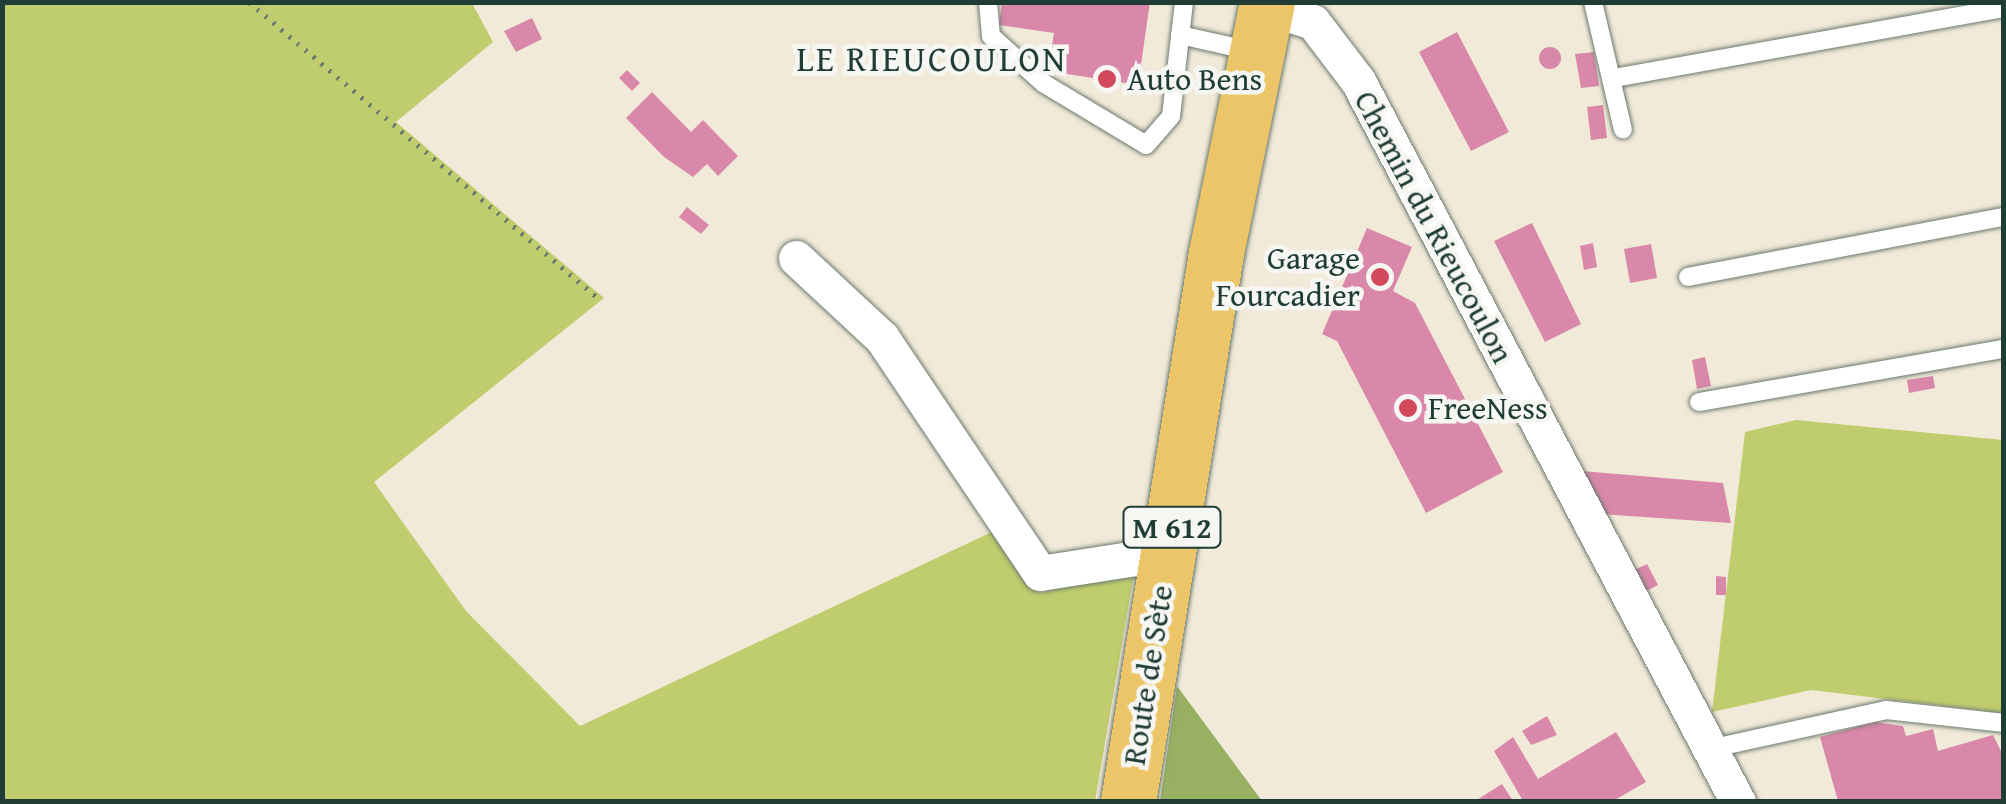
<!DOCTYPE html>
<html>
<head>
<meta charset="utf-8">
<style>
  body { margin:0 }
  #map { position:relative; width:2006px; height:804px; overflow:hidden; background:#f2ead9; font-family:"Gentium Book Plus",serif }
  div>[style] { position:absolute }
  .green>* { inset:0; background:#c0cd6e }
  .forest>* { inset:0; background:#98b061 }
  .building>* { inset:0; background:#d988a9 }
  .round { border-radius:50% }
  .path>* { height:5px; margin-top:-2.5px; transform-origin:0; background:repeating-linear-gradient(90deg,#697a6e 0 2.5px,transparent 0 10.5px) }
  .roads { filter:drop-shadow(0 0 2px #697a6e) drop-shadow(0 0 2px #697a6e) }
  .service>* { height:18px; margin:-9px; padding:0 9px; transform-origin:9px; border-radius:9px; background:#fff }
  .minor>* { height:35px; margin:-17.5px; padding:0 17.5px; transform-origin:17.5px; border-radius:17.5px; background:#fff }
  .primary>* { height:55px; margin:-27.5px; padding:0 27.5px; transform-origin:27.5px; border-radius:27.5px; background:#edc569 }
  .dots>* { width:28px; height:28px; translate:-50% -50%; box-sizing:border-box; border:5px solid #f6f6f2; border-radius:50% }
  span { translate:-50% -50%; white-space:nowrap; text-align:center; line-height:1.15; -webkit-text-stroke:9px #f6f6f2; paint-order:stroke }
  .shield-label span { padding:2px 8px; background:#f6f6f2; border:2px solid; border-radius:8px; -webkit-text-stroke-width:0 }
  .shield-label { font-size:30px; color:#1f3d34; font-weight:700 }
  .poi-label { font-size:32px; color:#1f3d34 }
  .left { translate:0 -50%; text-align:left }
  .right { translate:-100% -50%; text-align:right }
  .street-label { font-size:32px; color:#1f3d34 }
  .neighbourhood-label { font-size:35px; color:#1f3d34; letter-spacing:2.5px }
  .frame { position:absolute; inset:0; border:5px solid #1f3d34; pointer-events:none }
</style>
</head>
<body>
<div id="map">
  <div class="green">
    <div style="clip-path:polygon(2px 3px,472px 3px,493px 42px,396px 122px,604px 298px,374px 482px,466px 611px,580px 726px,996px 530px,1040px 593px,1135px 568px,1095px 801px,3px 801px)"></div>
    <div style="clip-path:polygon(1796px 420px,2003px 440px,2003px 713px,1811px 690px,1712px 712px,1745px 432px)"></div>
  </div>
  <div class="forest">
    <div style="clip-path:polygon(1177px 686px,1262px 801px,1160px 801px)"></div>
  </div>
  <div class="building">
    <div style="clip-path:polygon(1002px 2px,1150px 2px,1138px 85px,1048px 71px,1054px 33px,999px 25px)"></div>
    <div style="clip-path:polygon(532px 18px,542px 39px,516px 52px,504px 31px)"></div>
    <div style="clip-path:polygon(1457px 32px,1509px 132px,1471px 151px,1419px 52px)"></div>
    <div class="round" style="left:1539px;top:47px;width:22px;height:22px"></div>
    <div style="clip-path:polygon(1594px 52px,1599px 86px,1581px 88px,1575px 54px)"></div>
    <div style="clip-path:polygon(627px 70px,640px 83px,632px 91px,619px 78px)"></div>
    <div style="clip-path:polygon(652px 92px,691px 132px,703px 120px,738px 156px,718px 176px,707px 164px,693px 177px,664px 157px,626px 118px)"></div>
    <div style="clip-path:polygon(1603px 105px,1607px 138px,1591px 140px,1587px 107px)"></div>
    <div style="clip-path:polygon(687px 207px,709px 225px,701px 234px,679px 217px)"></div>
    <div style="clip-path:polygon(1532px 223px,1581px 324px,1545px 342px,1494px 241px)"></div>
    <div style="clip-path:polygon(1367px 228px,1412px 247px,1393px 291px,1415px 303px,1503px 472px,1426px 513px,1337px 341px,1322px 334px)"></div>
    <div style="clip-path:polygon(1593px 243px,1597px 267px,1584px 270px,1580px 246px)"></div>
    <div style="clip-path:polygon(1651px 244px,1657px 278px,1630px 283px,1624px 249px)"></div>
    <div style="clip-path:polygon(1705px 357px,1711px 386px,1697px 389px,1692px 360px)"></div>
    <div style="clip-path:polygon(1933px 376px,1935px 388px,1909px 393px,1907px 380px)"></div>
    <div style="clip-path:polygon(1582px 471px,1723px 483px,1731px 523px,1600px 514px)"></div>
    <div style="clip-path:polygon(1647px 564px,1658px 585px,1643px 593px,1632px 571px)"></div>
    <div style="clip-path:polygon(1716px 576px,1726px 577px,1726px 595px,1716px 595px)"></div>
    <div style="clip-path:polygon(1547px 716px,1557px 735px,1531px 745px,1522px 731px)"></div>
    <div style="clip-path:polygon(1875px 722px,1903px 726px,1906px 736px,1933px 729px,1938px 751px,1993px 735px,2004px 757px,2004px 801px,1838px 801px,1820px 737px)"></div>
    <div style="clip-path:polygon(1616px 732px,1646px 782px,1613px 801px,1523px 801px,1494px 751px,1513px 737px,1538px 779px)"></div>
    <div style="clip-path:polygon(1502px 784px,1513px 801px,1475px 801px)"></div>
  </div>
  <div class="path">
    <div style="left:249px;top:2px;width:459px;rotate:40.3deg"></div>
  </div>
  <div class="roads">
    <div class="service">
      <div style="left:988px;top:2px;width:34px;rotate:85deg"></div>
      <div style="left:991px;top:36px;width:70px;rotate:42.1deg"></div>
      <div style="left:1043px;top:83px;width:120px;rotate:31deg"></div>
      <div style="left:1146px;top:145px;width:38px;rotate:-49deg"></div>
      <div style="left:1171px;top:116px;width:115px;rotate:-83.5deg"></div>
      <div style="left:1593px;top:2px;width:131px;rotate:76.8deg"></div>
      <div style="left:1180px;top:35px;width:59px;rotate:12.6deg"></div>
      <div style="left:1614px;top:78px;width:396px;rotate:-10.2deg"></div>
      <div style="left:1688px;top:277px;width:322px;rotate:-10.8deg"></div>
      <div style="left:1699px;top:402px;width:310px;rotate:-9.9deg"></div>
      <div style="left:1709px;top:749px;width:181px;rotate:-12.4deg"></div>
      <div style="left:1886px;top:710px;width:119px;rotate:6.3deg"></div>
    </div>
    <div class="minor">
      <div style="left:1266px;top:7px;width:49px;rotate:17.7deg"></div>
      <div style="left:1313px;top:22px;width:74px;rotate:52.7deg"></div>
      <div style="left:1358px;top:81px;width:815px;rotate:62.21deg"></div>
      <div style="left:796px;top:258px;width:117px;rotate:42.9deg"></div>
      <div style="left:882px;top:338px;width:283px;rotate:56.1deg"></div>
      <div style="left:1040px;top:573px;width:97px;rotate:-8.9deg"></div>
      <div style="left:1136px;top:558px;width:31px;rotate:11deg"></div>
    </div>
    <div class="primary">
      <div style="left:1128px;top:802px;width:556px;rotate:-80.89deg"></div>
      <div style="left:1216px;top:253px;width:256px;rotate:-78.5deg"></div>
    </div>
  </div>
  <div class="dots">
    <div style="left:1107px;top:79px;background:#d1495b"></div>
    <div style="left:1380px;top:277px;background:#d1495b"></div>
    <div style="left:1408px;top:408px;background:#d1495b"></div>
  </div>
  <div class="shield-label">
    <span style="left:1172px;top:527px">M 612</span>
  </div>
  <div class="poi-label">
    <span class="left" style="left:1127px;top:79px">Auto Bens</span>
    <span class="right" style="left:1360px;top:277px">Garage<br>Fourcadier</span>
    <span class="left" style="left:1428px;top:408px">FreeNess</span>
  </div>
  <div class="street-label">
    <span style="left:1434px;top:227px;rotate:62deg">Chemin du Rieucoulon</span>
    <span style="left:1148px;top:675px;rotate:-81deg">Route de Sète</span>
  </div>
  <div class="neighbourhood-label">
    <span style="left:932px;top:59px">LE RIEUCOULON</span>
  </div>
  <div class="frame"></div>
</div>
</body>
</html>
